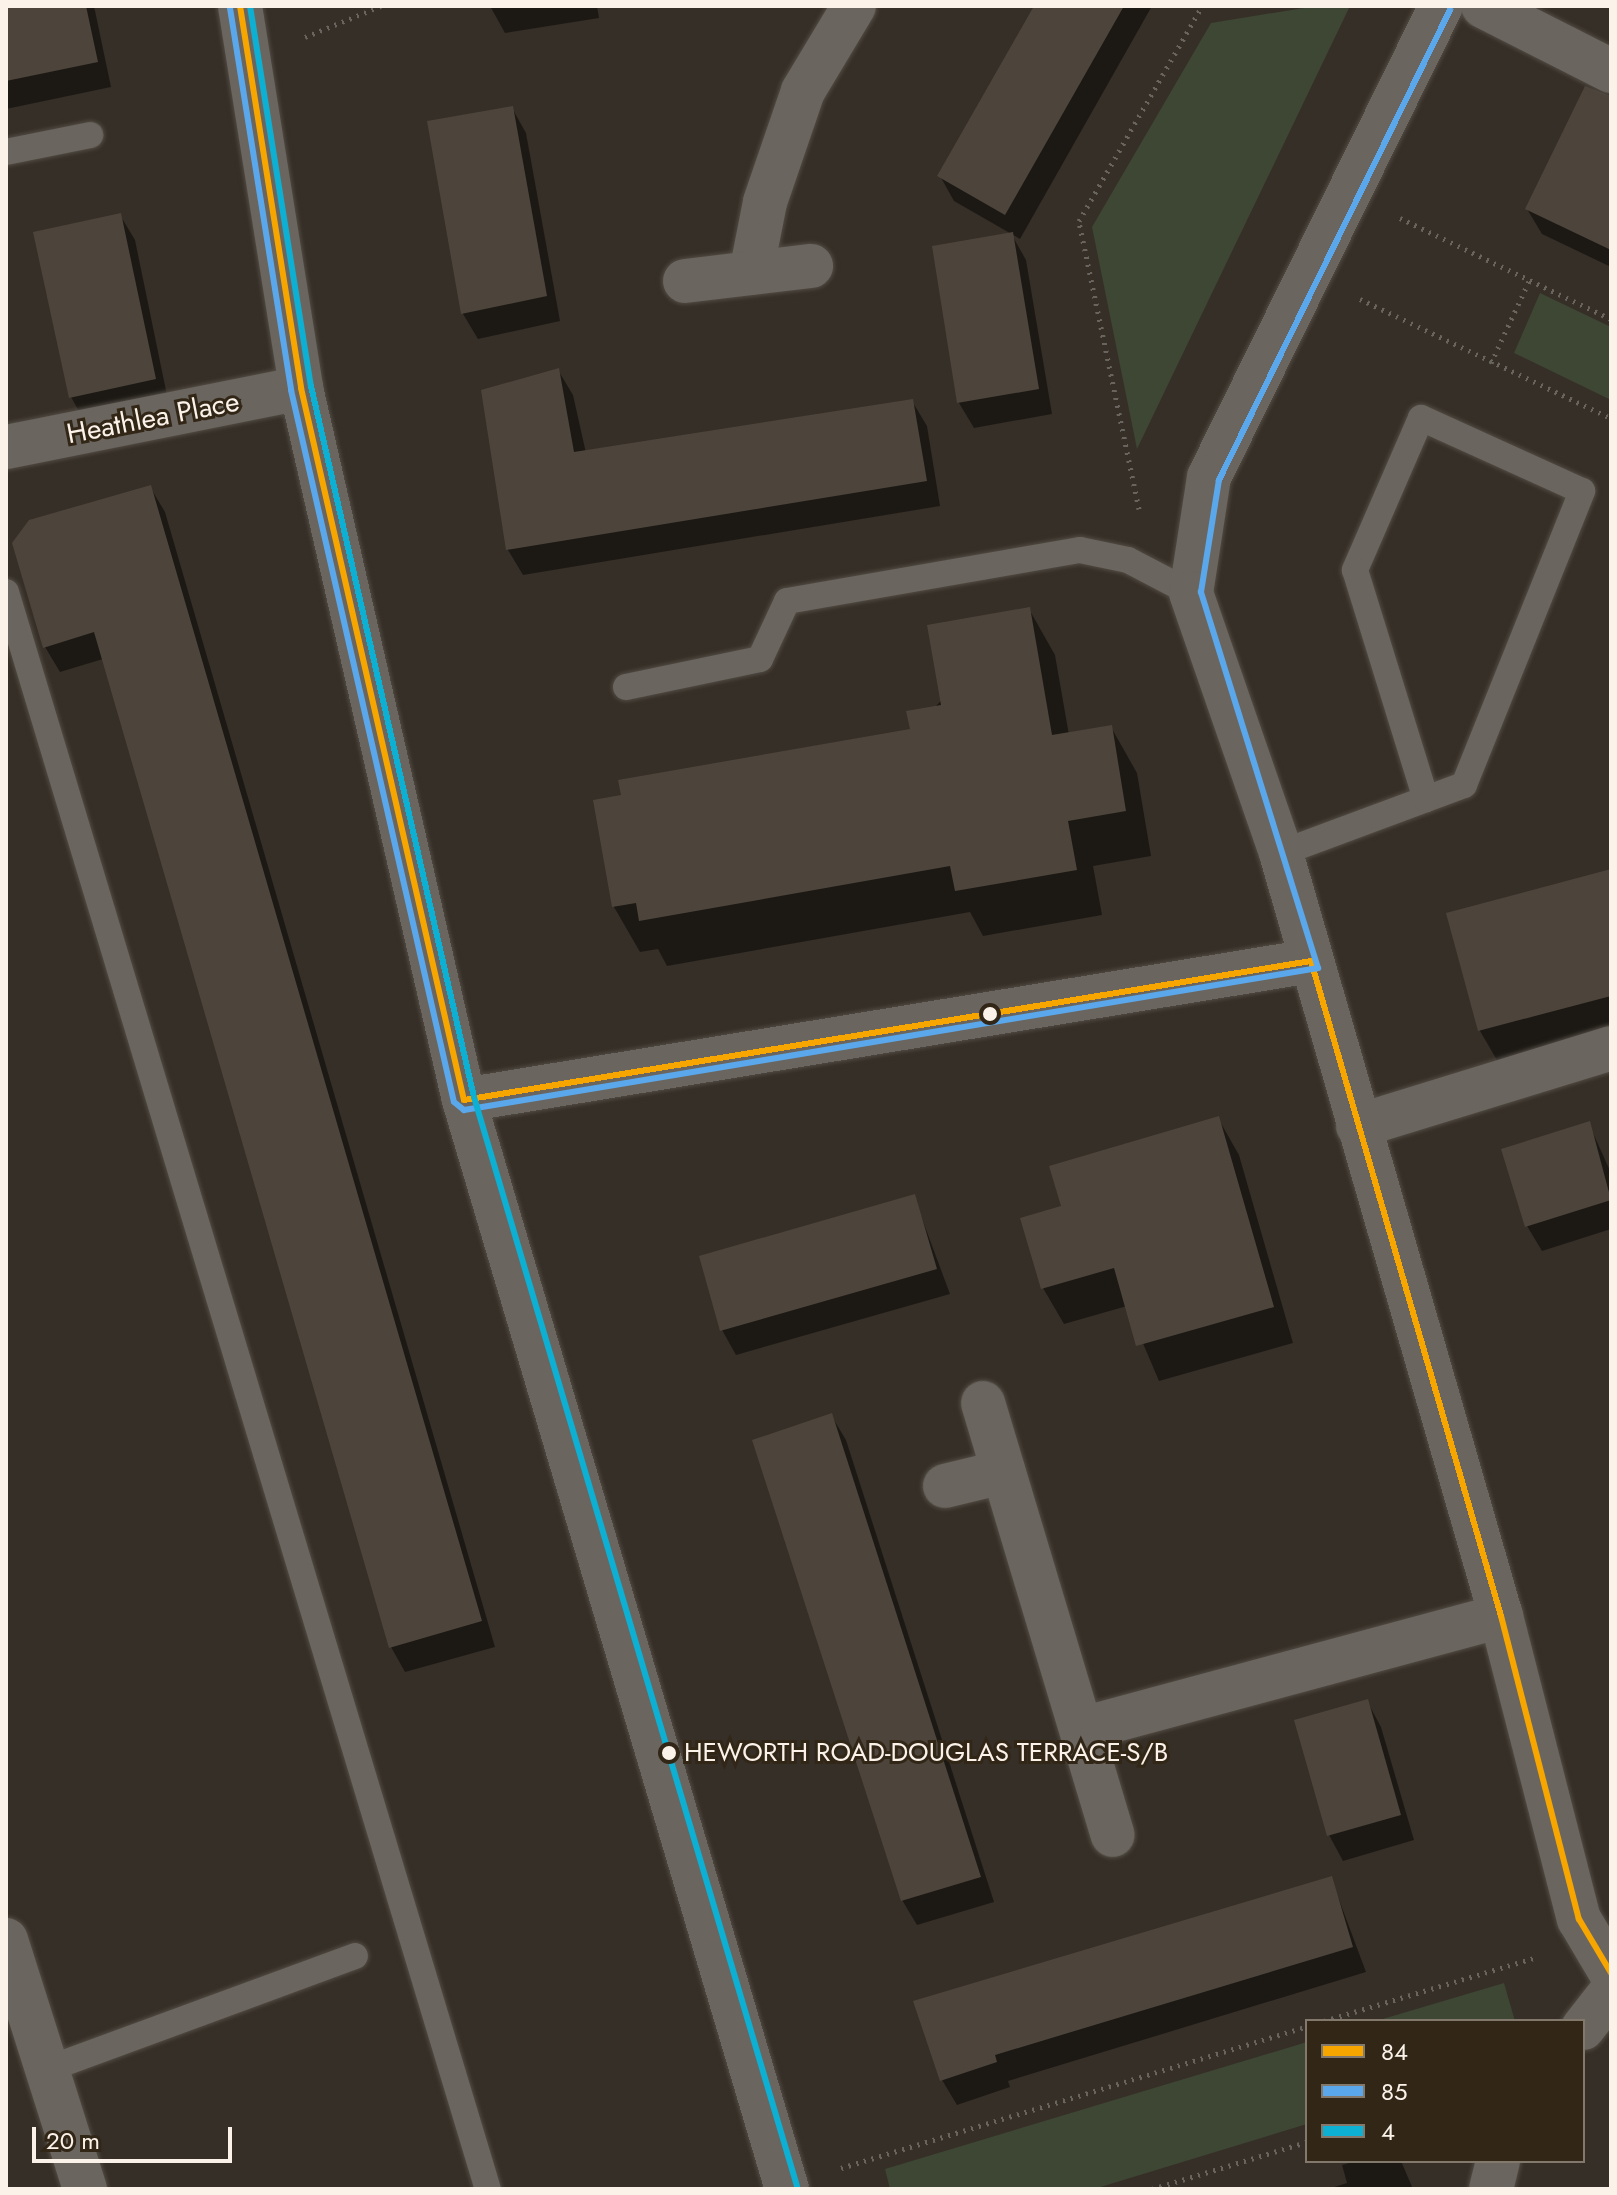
<!DOCTYPE html>
<html>
<head>
<meta charset="utf-8">
<style>
  body { margin:0 }
  #map { position:relative; width:1617px; height:2195px; overflow:hidden; background:#362f27; font-family:Jost,sans-serif }
  div>[style] { position:absolute }
  .green>* { inset:0; background:#3e4634 }
  .shadow>* { inset:0; background:#0007 }
  .building>* { inset:0; background:#4d453c }
  .path>* { height:5px; margin-top:-2.5px; transform-origin:0; background:repeating-linear-gradient(90deg,#69645e 0 2px,transparent 0 8px) }
  .roads { filter:drop-shadow(0 0 2px #514b44) drop-shadow(0 0 2px #514b44) }
  .lane>* { height:26px; margin:-13px; padding:0 13px; transform-origin:13px; border-radius:13px; background:#6a655e }
  .street>* { height:44px; margin:-22px; padding:0 22px; transform-origin:22px; border-radius:22px; background:#6a655e }
  .secondary>* { height:44px; margin:-22px; padding:0 22px; transform-origin:22px; border-radius:22px; background:#6a655e }
  .bus-1>* { height:6px; margin:-3px; padding:0 3px; transform-origin:3px; border-radius:3px; background:#f7a600 }
  .bus-2>* { height:6px; margin:-3px; padding:0 3px; transform-origin:3px; border-radius:3px; background:#5aa8eb }
  .bus-3>* { height:6px; margin:-3px; padding:0 3px; transform-origin:3px; border-radius:3px; background:#0dafd3 }
  .dots>* { width:22px; height:22px; translate:-50% -50%; box-sizing:border-box; border:4px solid #322617; border-radius:50% }
  span { translate:-50% -50%; white-space:nowrap; text-align:center; line-height:1.15; -webkit-text-stroke:6px #322617; paint-order:stroke }
  .bus-label { font-size:26px; color:#fbf3ea }
  .left { translate:0 -50%; text-align:left }
  .street-label { font-size:28px; color:#fbf3ea }
  .frame { position:absolute; inset:0; border:8px solid #fbf3ea; pointer-events:none }
  .legend { position:absolute; left:1305px; top:2019px; width:280px; height:144px; box-sizing:border-box; background:#322617; border:2px solid #82786b; margin:0; padding:10px 14px; list-style:none; font-size:24px; color:#fbf3ea }
  .legend li { display:flex; align-items:center; gap:16px; height:40px }
  .legend b { width:40px; border:2px solid #82786b }
  .scale { position:absolute; left:32px; top:2127px; width:200px; height:36px; box-sizing:border-box; border:4px solid #fbf3ea; border-top:0; padding-left:10px; font-size:24px; line-height:28px; white-space:nowrap; color:#fbf3ea; -webkit-text-stroke:6px #322617; paint-order:stroke }
</style>
</head>
<body>
<div id="map">
  <div class="green">
    <div style="clip-path:polygon(1316px 6px,1350px 6px,1137px 449px,1092px 227px,1211px 23px)"></div>
    <div style="clip-path:polygon(1540px 293px,1611px 327px,1611px 400px,1514px 353px)"></div>
    <div style="clip-path:polygon(1504px 1983px,1515px 2021px,1376px 2021px)"></div>
    <div style="clip-path:polygon(1307px 2042px,1307px 2124px,1094px 2189px,890px 2189px,885px 2169px)"></div>
  </div>
  <div class="shadow">
    <div style="clip-path:polygon(6px 6px,94px 6px,111px 87px,6px 109px)"></div>
    <div style="clip-path:polygon(597px 6px,599px 18px,505px 33px,490px 6px)"></div>
    <div style="clip-path:polygon(1037px 6px,1152px 6px,1020px 239px,954px 201px,940px 176px)"></div>
    <div style="clip-path:polygon(1611px 97px,1611px 267px,1542px 234px,1527px 209px)"></div>
    <div style="clip-path:polygon(512px 108px,526px 133px,560px 321px,478px 339px,463px 314px,429px 122px)"></div>
    <div style="clip-path:polygon(120px 215px,135px 240px,169px 405px,85px 422px,71px 397px)"></div>
    <div style="clip-path:polygon(1012px 235px,1026px 260px,1052px 414px,974px 428px,959px 403px,934px 248px)"></div>
    <div style="clip-path:polygon(558px 370px,573px 395px,586px 453px,912px 401px,927px 426px,940px 506px,523px 575px,508px 550px,483px 392px)"></div>
    <div style="clip-path:polygon(150px 487px,165px 512px,495px 1647px,405px 1672px,391px 1647px,103px 659px,60px 672px,45px 647px)"></div>
    <div style="clip-path:polygon(1029px 609px,1055px 655px,1069px 735px,1111px 727px,1137px 773px,1151px 856px,1093px 866px,1102px 915px,983px 936px,970px 912px,667px 966px,658px 949px,640px 952px,614px 907px,596px 802px,912px 731px)"></div>
    <div style="clip-path:polygon(1611px 871px,1611px 1037px,1501px 1067px,1480px 1031px,1449px 915px)"></div>
    <div style="clip-path:polygon(1218px 1118px,1239px 1155px,1293px 1343px,1159px 1381px,1127px 1306px,1064px 1324px,1043px 1288px,1063px 1208px)"></div>
    <div style="clip-path:polygon(1589px 1124px,1611px 1173px,1611px 1229px,1542px 1251px,1527px 1226px)"></div>
    <div style="clip-path:polygon(914px 1197px,950px 1294px,736px 1355px,722px 1330px)"></div>
    <div style="clip-path:polygon(831px 1415px,846px 1440px,994px 1902px,917px 1925px,902px 1900px)"></div>
    <div style="clip-path:polygon(1367px 1701px,1381px 1727px,1414px 1840px,1343px 1861px,1329px 1835px)"></div>
    <div style="clip-path:polygon(1331px 1878px,1366px 1972px,1008px 2081px,1010px 2087px,957px 2105px,942px 2080px,915px 2003px)"></div>
    <div style="clip-path:polygon(1356px 2161px,1401px 2161px,1413px 2189px,1328px 2189px,1347px 2183px,1342px 2165px)"></div>
  </div>
  <div class="building">
    <div style="clip-path:polygon(6px 6px,86px 6px,98px 62px,6px 81px)"></div>
    <div style="clip-path:polygon(1034px 6px,1124px 6px,1005px 215px,937px 176px)"></div>
    <div style="clip-path:polygon(1585px 86px,1611px 96px,1611px 250px,1525px 209px)"></div>
    <div style="clip-path:polygon(513px 106px,547px 296px,461px 314px,427px 121px)"></div>
    <div style="clip-path:polygon(121px 213px,156px 379px,69px 398px,33px 232px)"></div>
    <div style="clip-path:polygon(1013px 232px,1039px 389px,957px 403px,932px 246px)"></div>
    <div style="clip-path:polygon(559px 368px,574px 452px,913px 399px,927px 481px,506px 550px,481px 390px)"></div>
    <div style="clip-path:polygon(151px 485px,482px 1621px,389px 1648px,94px 632px,43px 648px,12px 543px,29px 520px)"></div>
    <div style="clip-path:polygon(1030px 607px,1052px 735px,1112px 725px,1126px 811px,1068px 821px,1077px 870px,955px 891px,950px 866px,639px 921px,636px 903px,612px 907px,593px 800px,621px 795px,618px 780px,910px 729px,906px 711px,941px 705px,927px 625px)"></div>
    <div style="clip-path:polygon(1611px 869px,1611px 996px,1478px 1031px,1446px 913px)"></div>
    <div style="clip-path:polygon(1219px 1116px,1274px 1307px,1136px 1346px,1114px 1268px,1041px 1289px,1020px 1218px,1061px 1206px,1049px 1166px)"></div>
    <div style="clip-path:polygon(1590px 1121px,1611px 1200px,1525px 1227px,1501px 1149px)"></div>
    <div style="clip-path:polygon(915px 1194px,937px 1269px,720px 1331px,699px 1256px)"></div>
    <div style="clip-path:polygon(832px 1413px,981px 1877px,901px 1901px,752px 1440px)"></div>
    <div style="clip-path:polygon(1368px 1699px,1401px 1815px,1327px 1836px,1294px 1720px)"></div>
    <div style="clip-path:polygon(1332px 1876px,1353px 1947px,995px 2055px,997px 2062px,940px 2081px,913px 2001px)"></div>
  </div>
  <div class="path">
    <div style="left:305px;top:37px;width:82px;rotate:-22.2deg"></div>
    <div style="left:1400px;top:218px;width:234px;rotate:25.6deg"></div>
    <div style="left:1360px;top:299px;width:278px;rotate:25.4deg"></div>
    <div style="left:1491px;top:363px;width:93px;rotate:-65.1deg"></div>
    <div style="left:1139px;top:509px;width:294px;rotate:-101.8deg"></div>
    <div style="left:1079px;top:221px;width:248px;rotate:-60.2deg"></div>
    <div style="left:1324px;top:2021px;width:219px;rotate:-16.7deg"></div>
    <div style="left:841px;top:2168px;width:487px;rotate:-16.9deg"></div>
    <div style="left:1152px;top:2189px;width:162px;rotate:-16.9deg"></div>
  </div>
  <div class="roads">
    <div class="lane">
      <div style="left:6px;top:152px;width:86px;rotate:-11.4deg"></div>
      <div style="left:6px;top:592px;width:1668px;rotate:73.21deg"></div>
      <div style="left:626px;top:687px;width:137px;rotate:-11.8deg"></div>
      <div style="left:760px;top:659px;width:64px;rotate:-65deg"></div>
      <div style="left:787px;top:601px;width:297px;rotate:-9.9deg"></div>
      <div style="left:1080px;top:550px;width:49px;rotate:11.8deg"></div>
      <div style="left:1128px;top:560px;width:71px;rotate:27.6deg"></div>
      <div style="left:1281px;top:853px;width:195px;rotate:-20.4deg"></div>
      <div style="left:1464px;top:785px;width:317px;rotate:-68.1deg"></div>
      <div style="left:1582px;top:491px;width:177px;rotate:-155.6deg"></div>
      <div style="left:1421px;top:418px;width:166px;rotate:113.5deg"></div>
      <div style="left:1355px;top:570px;width:240px;rotate:72.8deg"></div>
      <div style="left:48px;top:2069px;width:327px;rotate:-20.2deg"></div>
    </div>
    <div class="street">
      <div style="left:1441px;top:6px;width:525px;rotate:116.22deg"></div>
      <div style="left:1209px;top:477px;width:117px;rotate:98.8deg"></div>
      <div style="left:1191px;top:593px;width:275px;rotate:70.9deg"></div>
      <div style="left:1281px;top:853px;width:794px;rotate:73.92deg"></div>
      <div style="left:1501px;top:1616px;width:313px;rotate:75.6deg"></div>
      <div style="left:1579px;top:1919px;width:63px;rotate:59.3deg"></div>
      <div style="left:1483px;top:6px;width:144px;rotate:26.9deg"></div>
      <div style="left:751px;top:273px;width:72px;rotate:-78.8deg"></div>
      <div style="left:765px;top:202px;width:117px;rotate:-71.1deg"></div>
      <div style="left:803px;top:91px;width:99px;rotate:-59deg"></div>
      <div style="left:685px;top:281px;width:127px;rotate:-6.8deg"></div>
      <div style="left:6px;top:447px;width:301px;rotate:-11.3deg"></div>
      <div style="left:464px;top:1100px;width:858px;rotate:-9.32deg"></div>
      <div style="left:1358px;top:1126px;width:265px;rotate:-17.1deg"></div>
      <div style="left:983px;top:1403px;width:451px;rotate:73.3deg"></div>
      <div style="left:945px;top:1486px;width:60px;rotate:-13.6deg"></div>
      <div style="left:1082px;top:1729px;width:434px;rotate:-15.1deg"></div>
      <div style="left:6px;top:1940px;width:261px;rotate:72.4deg"></div>
      <div style="left:1583px;top:2028px;width:46px;rotate:-52.1deg"></div>
      <div style="left:1491px;top:2189px;width:29px;rotate:-76deg"></div>
    </div>
    <div class="secondary">
      <div style="left:240px;top:6px;width:387px;rotate:80.9deg"></div>
      <div style="left:301px;top:388px;width:730px;rotate:77.11deg"></div>
      <div style="left:464px;top:1100px;width:1136px;rotate:73.48deg"></div>
    </div>
  </div>
  <div class="bus-1">
    <div style="left:240px;top:6px;width:387px;rotate:80.9deg"></div>
    <div style="left:301px;top:388px;width:730px;rotate:77.11deg"></div>
    <div style="left:464px;top:1100px;width:858px;rotate:-9.32deg"></div>
    <div style="left:1311px;top:961px;width:682px;rotate:73.82deg"></div>
    <div style="left:1501px;top:1616px;width:313px;rotate:75.6deg"></div>
    <div style="left:1579px;top:1919px;width:63px;rotate:59.3deg"></div>
  </div>
  <div class="bus-2">
    <div style="left:230px;top:8px;width:387px;rotate:80.9deg"></div>
    <div style="left:291px;top:390px;width:730px;rotate:77.11deg"></div>
    <div style="left:454px;top:1102px;width:13px;rotate:39deg"></div>
    <div style="left:464px;top:1110px;width:866px;rotate:-9.44deg"></div>
    <div style="left:1318px;top:968px;width:394px;rotate:-107.3deg"></div>
    <div style="left:1201px;top:592px;width:113px;rotate:-80.9deg"></div>
    <div style="left:1219px;top:480px;width:524px;rotate:-63.83deg"></div>
  </div>
  <div class="bus-3">
    <div style="left:250px;top:6px;width:385px;rotate:80.9deg"></div>
    <div style="left:311px;top:386px;width:729px;rotate:77.09deg"></div>
    <div style="left:474px;top:1097px;width:1136px;rotate:73.48deg"></div>
  </div>
  <div class="dots">
    <div style="left:990px;top:1014px;background:#fbf3ea"></div>
    <div style="left:669px;top:1753px;background:#fbf3ea"></div>
  </div>
  <div class="bus-label">
    <span class="left" style="left:684px;top:1753px">HEWORTH ROAD-DOUGLAS TERRACE-S/B</span>
  </div>
  <div class="street-label">
    <span style="left:153px;top:418px;rotate:-11deg">Heathlea Place</span>
  </div>
  <div class="frame"></div>
  <ul class="legend">
  <li><b style="height:10px;background:#f7a600"></b>84</li>
  <li><b style="height:10px;background:#5aa8eb"></b>85</li>
  <li><b style="height:10px;background:#0dafd3"></b>4</li>
  </ul>
  <div class="scale">20 m</div>
</div>
</body>
</html>
